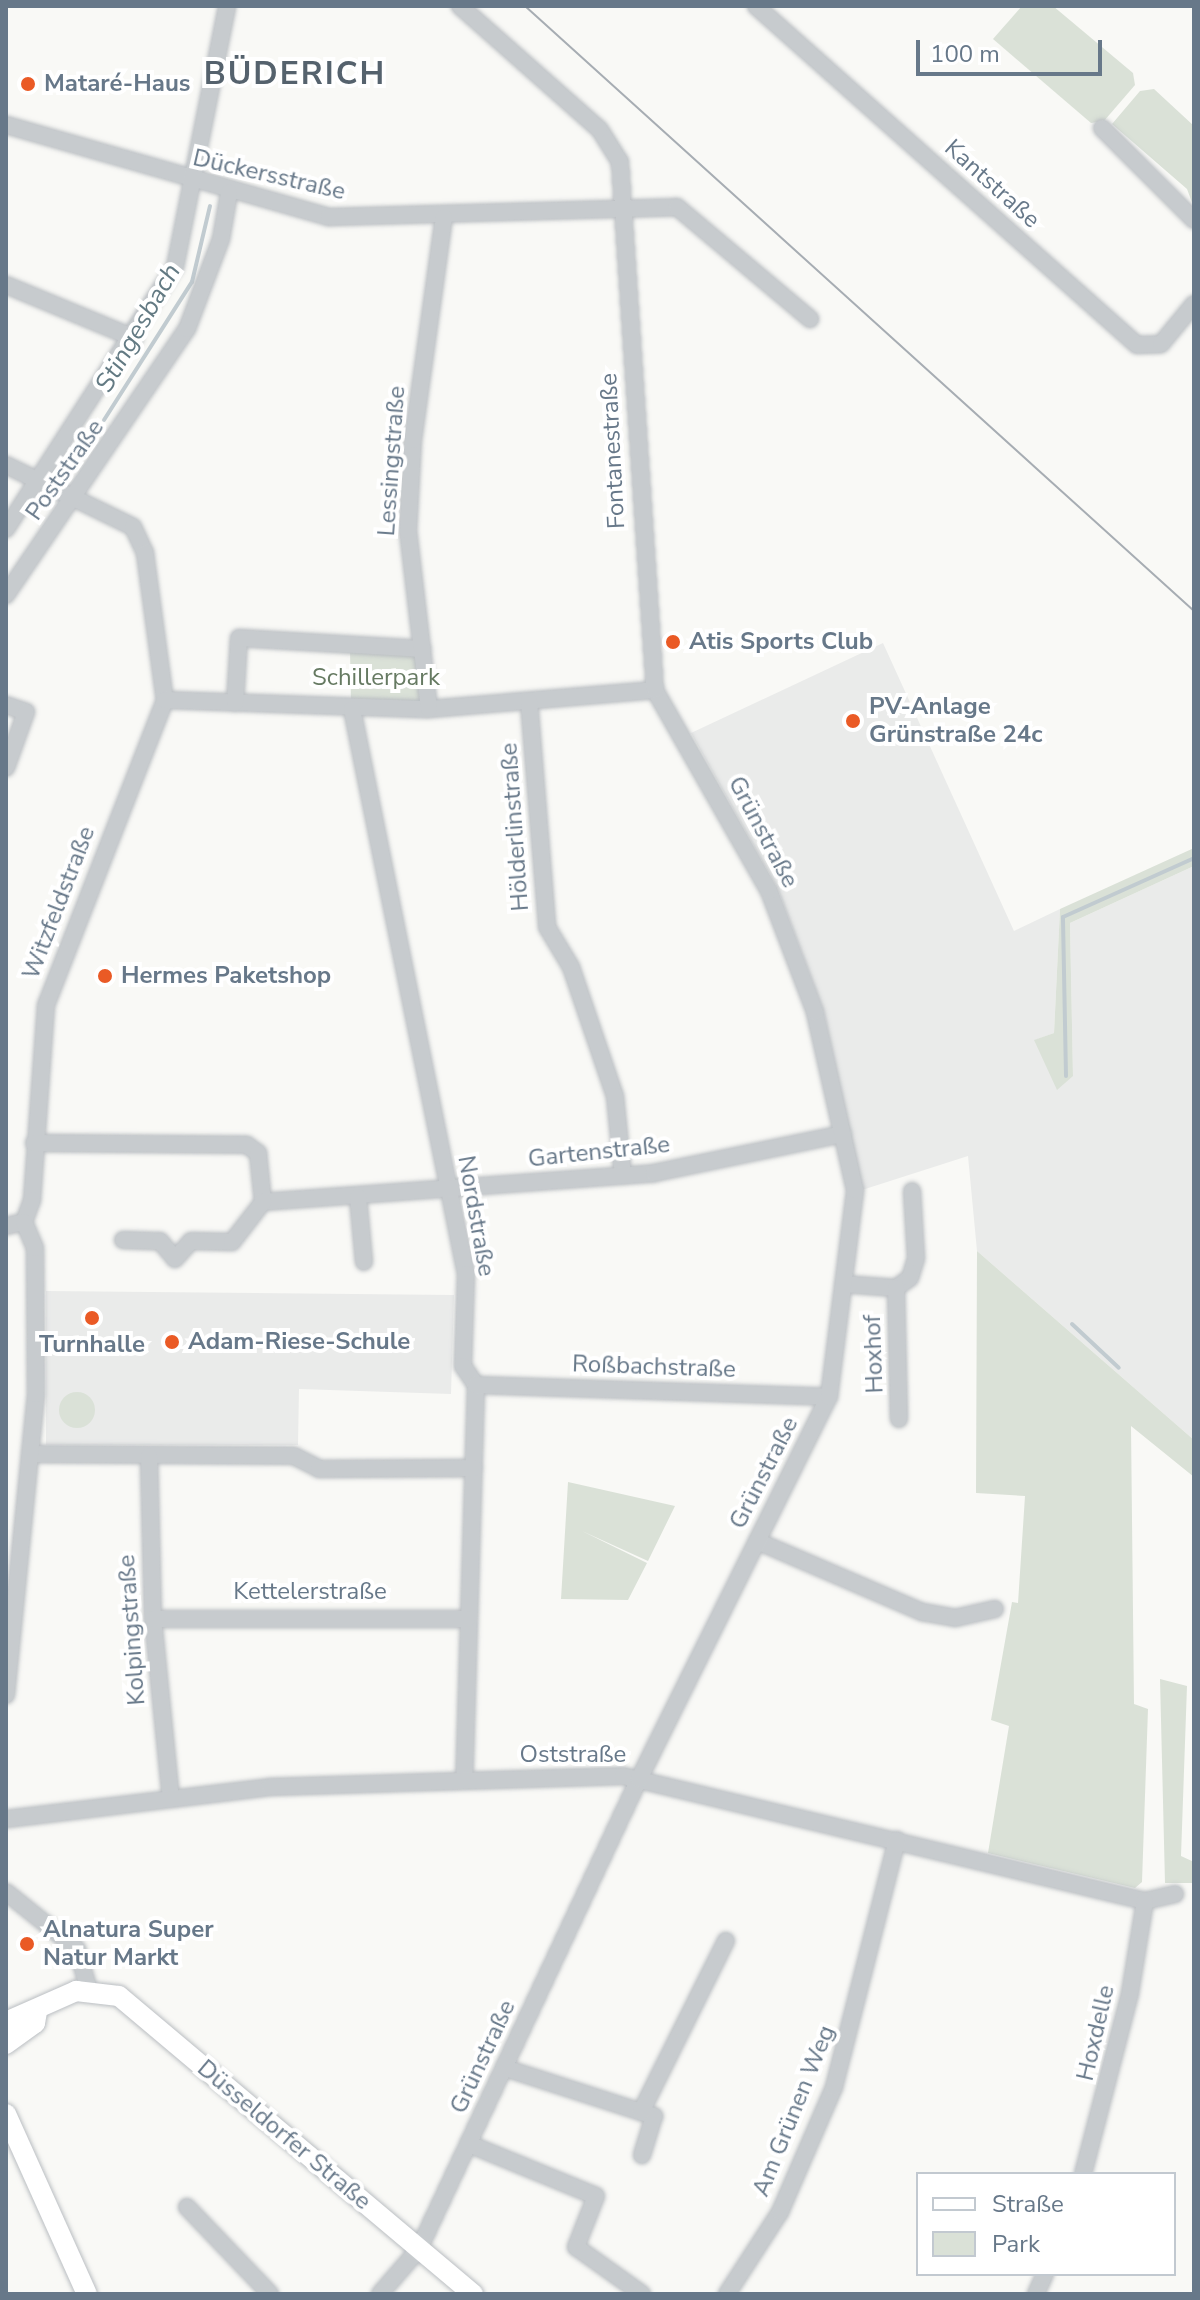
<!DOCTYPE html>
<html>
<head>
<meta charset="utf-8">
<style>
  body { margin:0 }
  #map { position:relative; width:1200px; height:2300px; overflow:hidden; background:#f9f9f6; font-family:"Nunito Sans",sans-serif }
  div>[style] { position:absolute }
  .built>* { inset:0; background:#eaebea }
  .green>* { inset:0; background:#dae1d7 }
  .round { border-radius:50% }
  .stream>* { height:4px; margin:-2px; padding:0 2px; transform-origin:2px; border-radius:2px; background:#c1cbd0 }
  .roads { filter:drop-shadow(0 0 2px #babec2) drop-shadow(0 0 2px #babec2) }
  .minor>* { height:16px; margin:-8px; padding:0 8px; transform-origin:8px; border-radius:8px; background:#c7cbce }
  .major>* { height:20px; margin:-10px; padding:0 10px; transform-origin:10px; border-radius:10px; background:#fff }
  .tram>* { height:2px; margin:-1px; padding:0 1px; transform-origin:1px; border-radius:1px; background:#a7adb3 }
  .dots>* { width:22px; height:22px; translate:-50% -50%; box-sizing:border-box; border:4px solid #fff; border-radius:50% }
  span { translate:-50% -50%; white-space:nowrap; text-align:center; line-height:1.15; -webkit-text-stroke:8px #fff; paint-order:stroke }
  .poi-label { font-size:24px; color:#677889; font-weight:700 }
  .left { translate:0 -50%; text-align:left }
  .street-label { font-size:24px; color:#677889 }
  .park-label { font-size:24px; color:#667a62 }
  .water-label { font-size:26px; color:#637a83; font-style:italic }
  .district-label { font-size:32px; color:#55626d; font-weight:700; letter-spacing:2px }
  .frame { position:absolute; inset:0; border:8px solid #677889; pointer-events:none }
  .legend { position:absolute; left:916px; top:2172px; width:260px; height:104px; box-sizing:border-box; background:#fff; border:2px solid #c2c9d0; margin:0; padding:10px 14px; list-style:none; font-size:24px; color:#677889 }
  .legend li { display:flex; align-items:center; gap:16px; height:40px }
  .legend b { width:40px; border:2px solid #c2c9d0 }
  .scale { position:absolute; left:916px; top:40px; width:186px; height:36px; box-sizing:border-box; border:4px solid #677889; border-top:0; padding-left:10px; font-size:24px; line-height:28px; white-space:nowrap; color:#677889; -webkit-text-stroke:6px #fff; paint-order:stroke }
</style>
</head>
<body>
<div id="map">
  <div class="built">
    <div style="clip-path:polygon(883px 643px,1014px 931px,1060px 909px,1054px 1033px,1035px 1040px,1073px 1076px,1070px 923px,1194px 866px,1194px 1440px,977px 1251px,968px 1156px,862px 1190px,824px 1012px,778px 889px,691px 733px)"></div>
    <div style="clip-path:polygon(46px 1291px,454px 1295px,451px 1394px,299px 1389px,298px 1445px,46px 1445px)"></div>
  </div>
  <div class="green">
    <div style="clip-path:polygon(1022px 6px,1053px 6px,1133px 73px,1135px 85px,1104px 121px,1091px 123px,993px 39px)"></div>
    <div style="clip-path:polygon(1154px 89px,1194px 126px,1194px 208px,1187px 189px,1112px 124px,1140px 91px)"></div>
    <div style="clip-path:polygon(350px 649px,418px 653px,423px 703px,351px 704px)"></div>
    <div style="clip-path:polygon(1194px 848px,1194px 866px,1070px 923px,1073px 1076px,1057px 1090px,1034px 1040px,1054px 1033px,1060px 909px)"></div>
    <div style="clip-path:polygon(977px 1251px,1194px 1440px,1194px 1477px,1131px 1426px,1134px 1704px,1148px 1709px,1142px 1882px,1135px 1888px,988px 1853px,1009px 1726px,991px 1720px,1012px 1602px,1018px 1603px,1025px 1496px,976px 1493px)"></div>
    <div class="round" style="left:59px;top:1392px;width:36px;height:36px"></div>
    <div style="clip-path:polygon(568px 1482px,675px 1506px,648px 1561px,582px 1531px,647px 1563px,628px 1600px,561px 1599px)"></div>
    <div style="clip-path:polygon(1160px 1679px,1187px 1686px,1181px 1856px,1194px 1862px,1194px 1883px,1165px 1883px)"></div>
  </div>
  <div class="stream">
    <div style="left:104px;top:420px;width:164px;rotate:-57.5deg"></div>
    <div style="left:192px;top:282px;width:78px;rotate:-76.7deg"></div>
    <div style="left:1066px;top:1076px;width:159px;rotate:-91.1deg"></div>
    <div style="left:1063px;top:917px;width:144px;rotate:-24.2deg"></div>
    <div style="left:1072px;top:1324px;width:64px;rotate:43.1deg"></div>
  </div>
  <div class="roads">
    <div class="minor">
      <div style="left:756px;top:6px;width:510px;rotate:41.66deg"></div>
      <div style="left:1137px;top:345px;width:24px;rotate:-2deg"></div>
      <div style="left:1161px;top:344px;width:52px;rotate:-50.5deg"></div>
      <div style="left:6px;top:125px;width:336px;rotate:15.9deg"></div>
      <div style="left:329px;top:217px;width:348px;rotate:-1.6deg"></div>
      <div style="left:677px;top:207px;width:174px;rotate:40.1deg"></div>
      <div style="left:1102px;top:128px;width:130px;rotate:45deg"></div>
      <div style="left:6px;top:285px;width:139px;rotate:22.5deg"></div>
      <div style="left:6px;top:465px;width:141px;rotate:26deg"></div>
      <div style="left:133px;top:527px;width:29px;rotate:65deg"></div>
      <div style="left:145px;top:553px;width:148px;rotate:82.3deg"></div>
      <div style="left:165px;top:700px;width:327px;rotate:111.3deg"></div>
      <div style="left:46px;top:1005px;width:196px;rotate:94.1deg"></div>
      <div style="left:32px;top:1200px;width:23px;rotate:110deg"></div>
      <div style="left:6px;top:529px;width:312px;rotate:-57.2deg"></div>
      <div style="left:175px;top:267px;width:266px;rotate:-78.7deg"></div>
      <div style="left:6px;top:595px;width:322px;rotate:-55.8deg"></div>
      <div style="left:187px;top:329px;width:96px;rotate:-69.3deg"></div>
      <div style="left:221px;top:239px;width:47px;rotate:-80.1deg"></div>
      <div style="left:165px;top:700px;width:264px;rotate:2deg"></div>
      <div style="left:429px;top:709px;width:227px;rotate:-4.8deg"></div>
      <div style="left:529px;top:701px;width:227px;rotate:85.4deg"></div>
      <div style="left:547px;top:927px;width:47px;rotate:59deg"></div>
      <div style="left:571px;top:967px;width:136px;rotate:71.2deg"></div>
      <div style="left:615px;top:1096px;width:80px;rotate:84.3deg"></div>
      <div style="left:235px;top:703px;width:65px;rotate:-86.5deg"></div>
      <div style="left:239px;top:638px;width:184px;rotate:3.4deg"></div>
      <div style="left:6px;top:705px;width:21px;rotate:19deg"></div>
      <div style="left:26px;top:712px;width:59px;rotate:109.7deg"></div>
      <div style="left:352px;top:709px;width:576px;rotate:78.59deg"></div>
      <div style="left:466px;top:1274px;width:92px;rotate:91.9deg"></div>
      <div style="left:463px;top:1366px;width:23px;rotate:56deg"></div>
      <div style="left:476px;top:1385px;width:395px;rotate:91.7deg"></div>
      <div style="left:429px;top:709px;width:179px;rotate:-96.7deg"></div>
      <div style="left:408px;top:531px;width:91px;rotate:-86.9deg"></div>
      <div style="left:413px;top:440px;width:225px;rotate:-82.1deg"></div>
      <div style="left:34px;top:1143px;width:213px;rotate:0.5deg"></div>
      <div style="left:247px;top:1145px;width:14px;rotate:36deg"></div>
      <div style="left:258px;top:1153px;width:49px;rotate:84.2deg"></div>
      <div style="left:263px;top:1202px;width:392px;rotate:-4.2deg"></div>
      <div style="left:654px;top:1173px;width:193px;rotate:-11.7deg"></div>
      <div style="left:358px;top:1197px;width:65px;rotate:84.7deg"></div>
      <div style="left:6px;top:1226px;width:18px;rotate:-13deg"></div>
      <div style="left:123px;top:1240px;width:37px;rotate:2deg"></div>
      <div style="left:160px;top:1241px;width:23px;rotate:50deg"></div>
      <div style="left:175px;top:1259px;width:24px;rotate:-48deg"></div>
      <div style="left:191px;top:1241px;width:41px;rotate:1.4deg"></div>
      <div style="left:232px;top:1242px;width:51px;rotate:-52.2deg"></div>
      <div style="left:843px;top:1284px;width:53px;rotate:4.3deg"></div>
      <div style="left:896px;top:1288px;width:17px;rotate:-36deg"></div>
      <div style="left:910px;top:1278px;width:21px;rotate:-73deg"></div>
      <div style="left:916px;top:1258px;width:67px;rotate:-93.4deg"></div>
      <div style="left:896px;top:1288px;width:131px;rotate:88.7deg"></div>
      <div style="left:476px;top:1385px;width:353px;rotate:1.9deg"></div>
      <div style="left:30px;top:1454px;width:264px;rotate:0.4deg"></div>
      <div style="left:294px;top:1456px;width:28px;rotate:27deg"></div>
      <div style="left:319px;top:1469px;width:155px;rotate:-0.4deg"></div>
      <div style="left:149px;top:1456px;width:163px;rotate:88.6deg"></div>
      <div style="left:153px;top:1619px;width:181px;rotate:84.3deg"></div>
      <div style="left:757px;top:1541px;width:180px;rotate:23.3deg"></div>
      <div style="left:922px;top:1612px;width:34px;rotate:10deg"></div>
      <div style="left:955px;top:1618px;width:41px;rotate:-12.7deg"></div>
      <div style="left:153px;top:1619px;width:314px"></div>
      <div style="left:6px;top:1695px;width:302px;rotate:-84.3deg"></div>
      <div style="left:36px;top:1394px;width:146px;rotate:-90.4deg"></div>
      <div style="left:35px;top:1248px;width:28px;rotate:-113deg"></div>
      <div style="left:6px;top:1819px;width:266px;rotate:-6.9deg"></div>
      <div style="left:270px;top:1787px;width:353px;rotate:-1.8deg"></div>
      <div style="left:623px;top:1776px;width:537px;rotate:13.47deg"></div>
      <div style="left:1145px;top:1901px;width:31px;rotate:-13deg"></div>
      <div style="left:6px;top:1892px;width:91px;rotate:38.8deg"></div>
      <div style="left:77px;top:1949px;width:43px;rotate:73.7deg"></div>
      <div style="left:505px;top:2068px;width:157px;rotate:17.9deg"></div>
      <div style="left:654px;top:2116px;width:41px;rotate:107.1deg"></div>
      <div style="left:641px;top:2112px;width:191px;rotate:-63.6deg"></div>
      <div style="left:469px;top:2144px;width:137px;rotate:22.3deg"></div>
      <div style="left:596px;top:2196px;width:55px;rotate:111.4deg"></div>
      <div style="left:576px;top:2247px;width:81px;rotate:35.5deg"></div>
      <div style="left:1083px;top:2174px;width:187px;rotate:-75.4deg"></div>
      <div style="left:1130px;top:1993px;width:93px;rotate:-80.7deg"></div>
      <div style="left:187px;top:2207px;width:120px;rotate:46.3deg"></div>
      <div style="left:380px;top:2294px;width:60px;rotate:-49.1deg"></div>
      <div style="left:419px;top:2249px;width:519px;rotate:-64.92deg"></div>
      <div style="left:639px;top:1779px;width:427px;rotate:-63.6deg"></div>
      <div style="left:829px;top:1397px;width:209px;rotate:-82.8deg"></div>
      <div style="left:855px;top:1190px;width:182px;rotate:-102.7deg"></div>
      <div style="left:815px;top:1012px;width:129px;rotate:-110.8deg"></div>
      <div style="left:769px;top:891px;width:231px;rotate:-119.6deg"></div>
      <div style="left:655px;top:690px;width:529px;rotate:-93.79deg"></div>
      <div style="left:620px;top:162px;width:39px;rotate:-122deg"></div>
      <div style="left:599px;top:129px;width:186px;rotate:-138.5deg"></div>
      <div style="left:727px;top:2294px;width:98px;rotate:-57.1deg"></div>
      <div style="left:780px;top:2212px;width:136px;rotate:-66.6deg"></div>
      <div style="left:834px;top:2087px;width:255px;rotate:-75.7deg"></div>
      <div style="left:1036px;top:2294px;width:22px;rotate:-66deg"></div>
    </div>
    <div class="major">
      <div style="left:6px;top:2022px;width:77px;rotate:-23.9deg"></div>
      <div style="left:76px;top:1991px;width:43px;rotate:6.6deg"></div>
      <div style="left:119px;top:1996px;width:463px;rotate:40.1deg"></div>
      <div style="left:6px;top:2044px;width:36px;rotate:-36deg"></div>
      <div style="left:35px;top:2023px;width:11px;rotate:-80deg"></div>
      <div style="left:6px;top:2114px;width:197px;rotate:65.8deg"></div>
    </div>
  </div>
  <div class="tram">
    <div style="left:525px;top:6px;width:902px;rotate:42.12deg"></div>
  </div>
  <div class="dots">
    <div style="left:28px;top:84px;background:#ea5a25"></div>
    <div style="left:673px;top:642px;background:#ea5a25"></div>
    <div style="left:853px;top:721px;background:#ea5a25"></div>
    <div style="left:105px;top:976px;background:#ea5a25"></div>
    <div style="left:92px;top:1318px;background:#ea5a25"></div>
    <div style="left:172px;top:1342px;background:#ea5a25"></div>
    <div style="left:27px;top:1944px;background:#ea5a25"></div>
  </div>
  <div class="poi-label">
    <span class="left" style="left:44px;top:84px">Mataré-Haus</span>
    <span class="left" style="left:689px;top:642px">Atis Sports Club</span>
    <span class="left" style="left:869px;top:721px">PV-Anlage<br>Grünstraße 24c</span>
    <span class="left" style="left:121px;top:976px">Hermes Paketshop</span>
    <span class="left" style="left:188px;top:1342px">Adam-Riese-Schule</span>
    <span style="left:92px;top:1345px">Turnhalle</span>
    <span class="left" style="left:43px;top:1944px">Alnatura Super<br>Natur Markt</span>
  </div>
  <div class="street-label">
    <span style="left:269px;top:175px;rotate:13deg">Dückersstraße</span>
    <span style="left:992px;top:184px;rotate:42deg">Kantstraße</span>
    <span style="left:613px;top:451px;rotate:-93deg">Fontanestraße</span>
    <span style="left:392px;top:461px;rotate:-86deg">Lessingstraße</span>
    <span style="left:65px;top:470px;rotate:-55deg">Poststraße</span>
    <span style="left:515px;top:827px;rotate:-94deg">Hölderlinstraße</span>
    <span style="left:763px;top:832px;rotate:62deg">Grünstraße</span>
    <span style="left:59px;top:903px;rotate:-69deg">Witzfeldstraße</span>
    <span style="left:599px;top:1152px;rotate:-6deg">Gartenstraße</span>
    <span style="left:476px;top:1216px;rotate:80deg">Nordstraße</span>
    <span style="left:874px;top:1354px;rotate:-92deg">Hoxhof</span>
    <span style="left:654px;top:1367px;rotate:2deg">Roßbachstraße</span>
    <span style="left:764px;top:1473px;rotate:-63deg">Grünstraße</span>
    <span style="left:310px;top:1592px">Kettelerstraße</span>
    <span style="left:132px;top:1630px;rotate:-94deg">Kolpingstraße</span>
    <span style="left:573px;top:1755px">Oststraße</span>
    <span style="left:1096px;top:2033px;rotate:-77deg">Hoxdelle</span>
    <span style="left:483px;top:2057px;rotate:-65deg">Grünstraße</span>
    <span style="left:794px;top:2111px;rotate:-68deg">Am Grünen Weg</span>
    <span style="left:284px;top:2135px;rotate:40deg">Düsseldorfer Straße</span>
  </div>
  <div class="park-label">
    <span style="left:376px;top:678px">Schillerpark</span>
  </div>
  <div class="water-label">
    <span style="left:138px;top:328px;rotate:-60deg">Stingesbach</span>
  </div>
  <div class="district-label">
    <span style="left:295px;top:74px">BÜDERICH</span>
  </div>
  <div class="frame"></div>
  <ul class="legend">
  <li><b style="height:10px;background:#fff"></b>Straße</li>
  <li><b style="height:22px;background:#dae1d7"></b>Park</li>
  </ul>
  <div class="scale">100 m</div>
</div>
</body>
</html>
